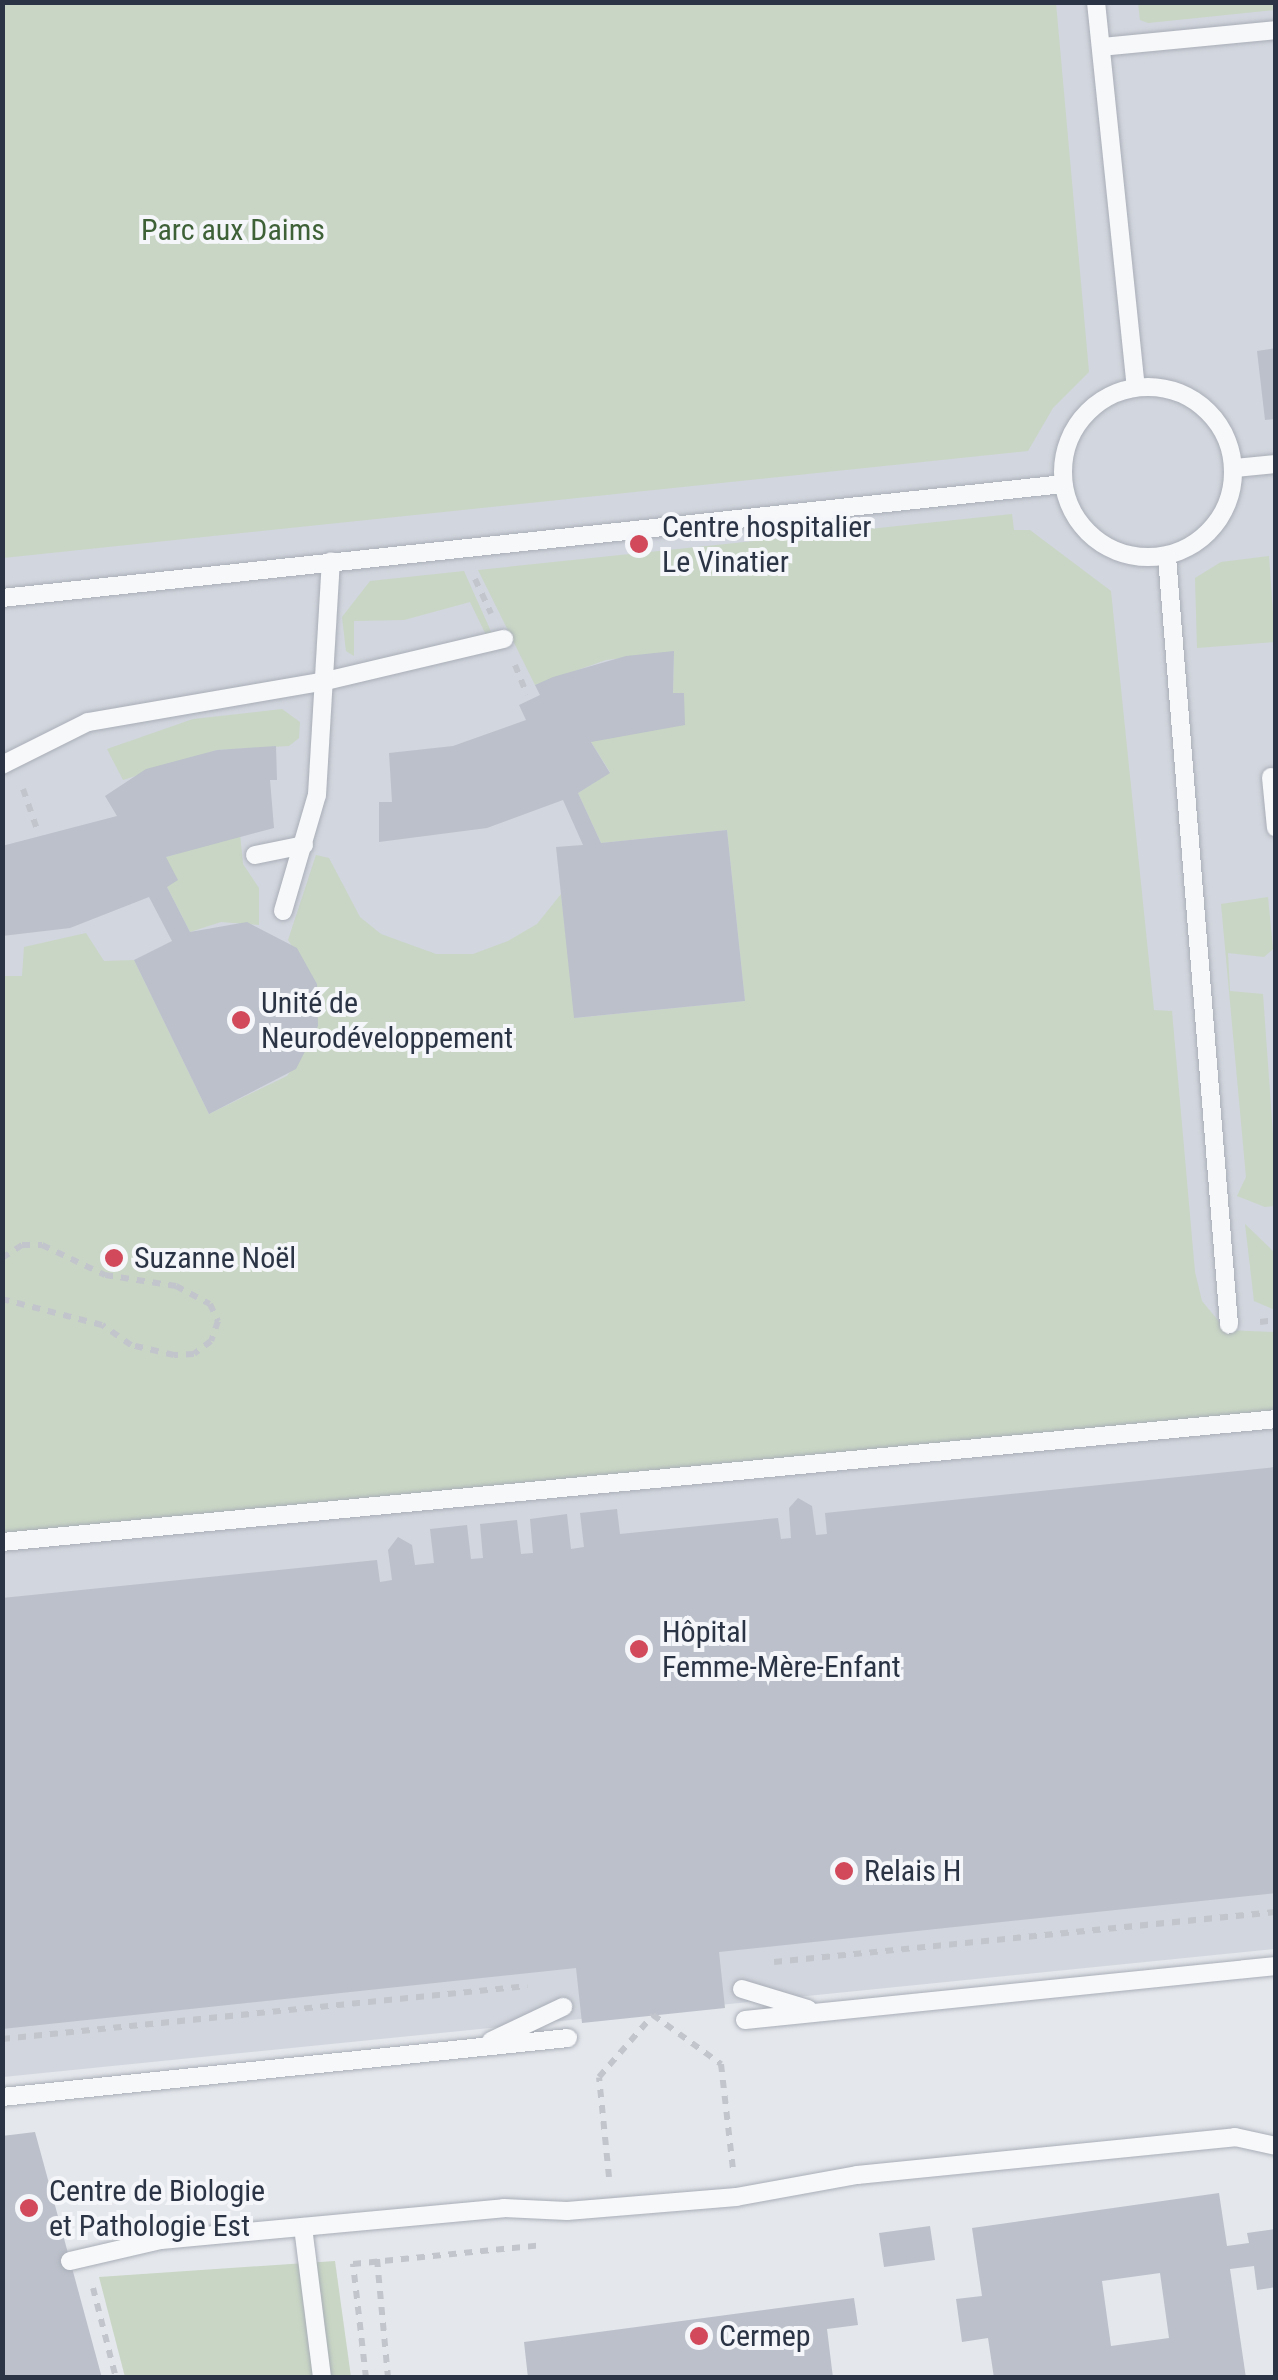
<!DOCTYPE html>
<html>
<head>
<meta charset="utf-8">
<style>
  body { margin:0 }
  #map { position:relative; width:1278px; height:2380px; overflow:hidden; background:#e4e7ec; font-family:"Roboto Condensed",sans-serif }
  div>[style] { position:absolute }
  .built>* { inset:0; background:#d2d6de }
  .green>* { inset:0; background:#c9d6c5 }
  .building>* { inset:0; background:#bbc0ca }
  .path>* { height:6px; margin-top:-3px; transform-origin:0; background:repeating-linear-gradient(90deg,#c2c5cb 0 8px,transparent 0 16px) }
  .roads { filter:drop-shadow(0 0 2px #a9aeb7) drop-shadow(0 0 2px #a9aeb7) }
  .lane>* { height:18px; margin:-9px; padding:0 9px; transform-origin:9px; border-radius:9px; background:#f7f8fa }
  .lane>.ring { margin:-9px; padding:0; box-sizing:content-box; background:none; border:18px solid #f7f8fa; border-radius:50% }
  .dots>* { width:28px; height:28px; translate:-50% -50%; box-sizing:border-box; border:5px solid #f4f6f9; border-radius:50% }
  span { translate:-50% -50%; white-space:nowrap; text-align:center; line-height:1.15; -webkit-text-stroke:8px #f4f6f9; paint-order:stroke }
  .park-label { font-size:30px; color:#3f6138 }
  .poi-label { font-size:30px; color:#2b3445 }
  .left { translate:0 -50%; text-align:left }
  .frame { position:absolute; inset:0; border:5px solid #2b3445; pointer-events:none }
</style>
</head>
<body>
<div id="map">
  <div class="built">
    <div style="clip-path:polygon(3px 3px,1275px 3px,1275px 1949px,3px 2077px)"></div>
  </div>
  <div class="green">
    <div style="clip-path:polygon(2px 3px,1056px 3px,1089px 372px,1053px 408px,1028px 451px,3px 558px)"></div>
    <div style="clip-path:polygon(1138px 3px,1275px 3px,1275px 10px,1148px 23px,1140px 20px)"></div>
    <div style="clip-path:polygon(1012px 514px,1014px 530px,1030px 530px,1111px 591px,1154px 1010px,1172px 1011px,1195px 1272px,1202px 1301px,1226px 1330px,1275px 1332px,1275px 1418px,3px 1537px,2px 976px,22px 976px,24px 947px,86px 933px,104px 961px,134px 960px,209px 1114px,287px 1076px,315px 1037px,317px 984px,288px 940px,316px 855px,329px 858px,360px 917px,381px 934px,436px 954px,473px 954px,508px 941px,537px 924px,561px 894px,575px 1018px,745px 1001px,727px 830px,601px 843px,578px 793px,610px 772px,591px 742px,673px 693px,674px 652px,606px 660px,535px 685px,478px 570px)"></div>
    <div style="clip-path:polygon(1269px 556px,1275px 642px,1197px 648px,1195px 578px,1221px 562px)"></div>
    <div style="clip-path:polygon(464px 571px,493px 636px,488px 639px,470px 602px,404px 620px,354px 621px,354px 656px,346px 651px,342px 617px,370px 581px)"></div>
    <div style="clip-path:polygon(282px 709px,300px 722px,299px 738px,289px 746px,217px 750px,123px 780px,107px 749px,193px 719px)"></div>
    <div style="clip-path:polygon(240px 834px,243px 864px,259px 888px,259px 925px,221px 922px,190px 932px,167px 887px,166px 857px)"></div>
    <div style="clip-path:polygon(1268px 897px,1273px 949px,1264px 957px,1228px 953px,1230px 991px,1263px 994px,1276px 1177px,1275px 1206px,1265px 1207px,1237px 1196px,1246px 1177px,1221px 904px)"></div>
    <div style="clip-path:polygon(1245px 1224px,1275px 1253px,1275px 1310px,1254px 1301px)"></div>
    <div style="clip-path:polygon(335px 2261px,351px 2377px,125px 2377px,99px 2277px)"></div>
  </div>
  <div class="building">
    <div style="clip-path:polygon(1276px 348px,1276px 419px,1265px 420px,1257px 351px)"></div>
    <div style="clip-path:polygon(674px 651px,673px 693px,684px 693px,685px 725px,591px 742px,610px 773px,578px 793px,601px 843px,727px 830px,745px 1001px,574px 1018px,556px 847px,583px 845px,563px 800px,487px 828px,379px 842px,379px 802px,392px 802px,389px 753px,453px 746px,526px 720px,519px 705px,540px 695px,535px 685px,553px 677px,626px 656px)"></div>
    <div style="clip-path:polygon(276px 746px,277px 780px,270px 780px,274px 828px,166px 857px,178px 880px,167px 887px,190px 932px,247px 922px,297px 948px,317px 984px,318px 1026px,296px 1069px,209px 1114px,134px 960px,172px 941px,149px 897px,70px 928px,2px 936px,2px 846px,117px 816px,105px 796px,146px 769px,217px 750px)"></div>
    <div style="clip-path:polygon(1276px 1467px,1276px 1893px,719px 1952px,725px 2008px,582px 2023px,576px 1968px,2px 2029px,2px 1598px,377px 1560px,380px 1582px,392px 1580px,388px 1550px,398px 1537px,412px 1545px,415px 1565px,434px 1563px,430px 1529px,467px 1525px,471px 1559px,483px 1558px,480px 1524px,517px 1520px,521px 1554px,533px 1553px,530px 1519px,567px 1514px,571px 1549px,584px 1547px,580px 1513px,617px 1509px,620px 1534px,778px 1518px,781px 1539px,791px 1538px,789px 1508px,798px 1498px,812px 1506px,816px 1535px,827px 1534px,825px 1513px)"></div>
    <div style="clip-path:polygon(35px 2132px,102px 2378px,2px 2378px,2px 2136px)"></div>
    <div style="clip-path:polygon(evenodd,1219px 2193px,1227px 2246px,1249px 2243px,1247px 2233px,1276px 2229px,1276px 2287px,1257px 2290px,1254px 2266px,1230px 2269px,1246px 2378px,994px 2378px,988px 2338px,962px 2342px,956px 2299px,982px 2296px,972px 2228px,1219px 2193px,1160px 2273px,1169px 2338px,1111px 2346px,1102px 2281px,1160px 2273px)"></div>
    <div style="clip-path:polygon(930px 2226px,935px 2260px,884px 2267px,879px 2233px)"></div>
    <div style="clip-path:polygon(854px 2298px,858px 2325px,827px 2329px,833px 2378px,528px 2378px,524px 2342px)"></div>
  </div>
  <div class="path">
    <div style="left:475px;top:579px;width:38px;rotate:65deg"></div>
    <div style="left:515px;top:665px;width:32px;rotate:68deg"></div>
    <div style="left:23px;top:789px;width:46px;rotate:70.8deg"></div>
    <div style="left:2px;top:1258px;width:24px;rotate:-33deg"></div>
    <div style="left:22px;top:1245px;width:20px"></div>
    <div style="left:42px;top:1245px;width:70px;rotate:25.5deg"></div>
    <div style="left:105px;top:1275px;width:72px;rotate:8.8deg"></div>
    <div style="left:176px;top:1286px;width:38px;rotate:28deg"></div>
    <div style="left:210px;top:1304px;width:19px;rotate:65deg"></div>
    <div style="left:218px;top:1321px;width:21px;rotate:109deg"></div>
    <div style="left:211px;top:1341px;width:21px;rotate:143deg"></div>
    <div style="left:194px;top:1354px;width:20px;rotate:177deg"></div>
    <div style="left:174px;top:1355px;width:44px;rotate:-166.9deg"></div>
    <div style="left:131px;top:1345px;width:35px;rotate:-145deg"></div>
    <div style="left:102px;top:1325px;width:103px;rotate:-165.4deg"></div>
    <div style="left:1260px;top:1322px;width:16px;rotate:-7deg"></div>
    <div style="left:774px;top:1962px;width:504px;rotate:-5.69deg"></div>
    <div style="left:2px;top:2039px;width:528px;rotate:-5.76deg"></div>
    <div style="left:609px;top:2177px;width:100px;rotate:-95.7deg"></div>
    <div style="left:599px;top:2077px;width:82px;rotate:-48.9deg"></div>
    <div style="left:653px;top:2015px;width:84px;rotate:35.8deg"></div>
    <div style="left:721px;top:2064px;width:106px;rotate:83.5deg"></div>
    <div style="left:377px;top:2259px;width:120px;rotate:84.7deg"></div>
    <div style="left:93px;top:2288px;width:93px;rotate:75.7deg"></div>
    <div style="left:366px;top:2378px;width:115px;rotate:-96.5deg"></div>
    <div style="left:353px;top:2264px;width:190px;rotate:-5.7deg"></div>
  </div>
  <div class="roads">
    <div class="lane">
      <div style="left:1096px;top:2px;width:387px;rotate:84.1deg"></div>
      <div style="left:1101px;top:47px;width:176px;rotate:-5.5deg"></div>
      <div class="ring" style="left:1063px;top:387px;width:152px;height:152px"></div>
      <div style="left:1235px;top:468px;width:41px;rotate:-5.6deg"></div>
      <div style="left:1167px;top:557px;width:770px;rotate:85.38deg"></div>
      <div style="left:2px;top:598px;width:1067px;rotate:-6.13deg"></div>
      <div style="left:2px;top:765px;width:96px;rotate:-26.6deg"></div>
      <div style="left:88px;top:722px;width:242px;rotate:-9.8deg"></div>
      <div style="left:326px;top:681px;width:183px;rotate:-13.3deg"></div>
      <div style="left:1271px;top:777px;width:51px;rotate:84.4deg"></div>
      <div style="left:255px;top:855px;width:50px;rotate:-11.5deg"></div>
      <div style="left:283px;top:911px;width:121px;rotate:-73.7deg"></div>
      <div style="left:317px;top:795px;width:234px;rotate:-86.6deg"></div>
      <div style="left:2px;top:1542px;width:1280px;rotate:-5.51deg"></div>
      <div style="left:742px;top:1989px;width:69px;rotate:16.9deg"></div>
      <div style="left:745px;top:2020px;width:534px;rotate:-5.81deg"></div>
      <div style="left:491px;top:2041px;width:80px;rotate:-25.3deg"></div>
      <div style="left:2px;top:2097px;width:569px;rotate:-5.95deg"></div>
      <div style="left:303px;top:2227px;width:152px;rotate:82.8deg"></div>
      <div style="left:70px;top:2261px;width:93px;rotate:-13deg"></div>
      <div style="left:161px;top:2240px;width:344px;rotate:-5.3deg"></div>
      <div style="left:504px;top:2208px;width:63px;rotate:2.7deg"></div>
      <div style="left:567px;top:2211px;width:170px;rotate:-4.7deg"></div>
      <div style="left:736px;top:2197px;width:123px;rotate:-10.3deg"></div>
      <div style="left:857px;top:2175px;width:380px;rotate:-5.7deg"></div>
      <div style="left:1235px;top:2137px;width:42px;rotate:12.4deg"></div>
    </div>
  </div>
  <div class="dots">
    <div style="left:639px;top:544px;background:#d1495b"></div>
    <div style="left:241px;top:1020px;background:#d1495b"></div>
    <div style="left:114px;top:1258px;background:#d1495b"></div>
    <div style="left:639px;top:1649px;background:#d1495b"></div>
    <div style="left:844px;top:1871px;background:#d1495b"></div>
    <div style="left:29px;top:2208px;background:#d1495b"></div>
    <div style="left:699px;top:2336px;background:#d1495b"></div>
  </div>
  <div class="park-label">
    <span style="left:233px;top:230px">Parc aux Daims</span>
  </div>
  <div class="poi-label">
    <span class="left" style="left:662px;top:544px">Centre hospitalier<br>Le Vinatier</span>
    <span class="left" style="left:261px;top:1020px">Unité de<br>Neurodéveloppement</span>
    <span class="left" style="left:134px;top:1258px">Suzanne Noël</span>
    <span class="left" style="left:662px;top:1649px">Hôpital<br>Femme-Mère-Enfant</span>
    <span class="left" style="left:864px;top:1871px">Relais H</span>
    <span class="left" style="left:49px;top:2208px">Centre de Biologie<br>et Pathologie Est</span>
    <span class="left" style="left:719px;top:2336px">Cermep</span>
  </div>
  <div class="frame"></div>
</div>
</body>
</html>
